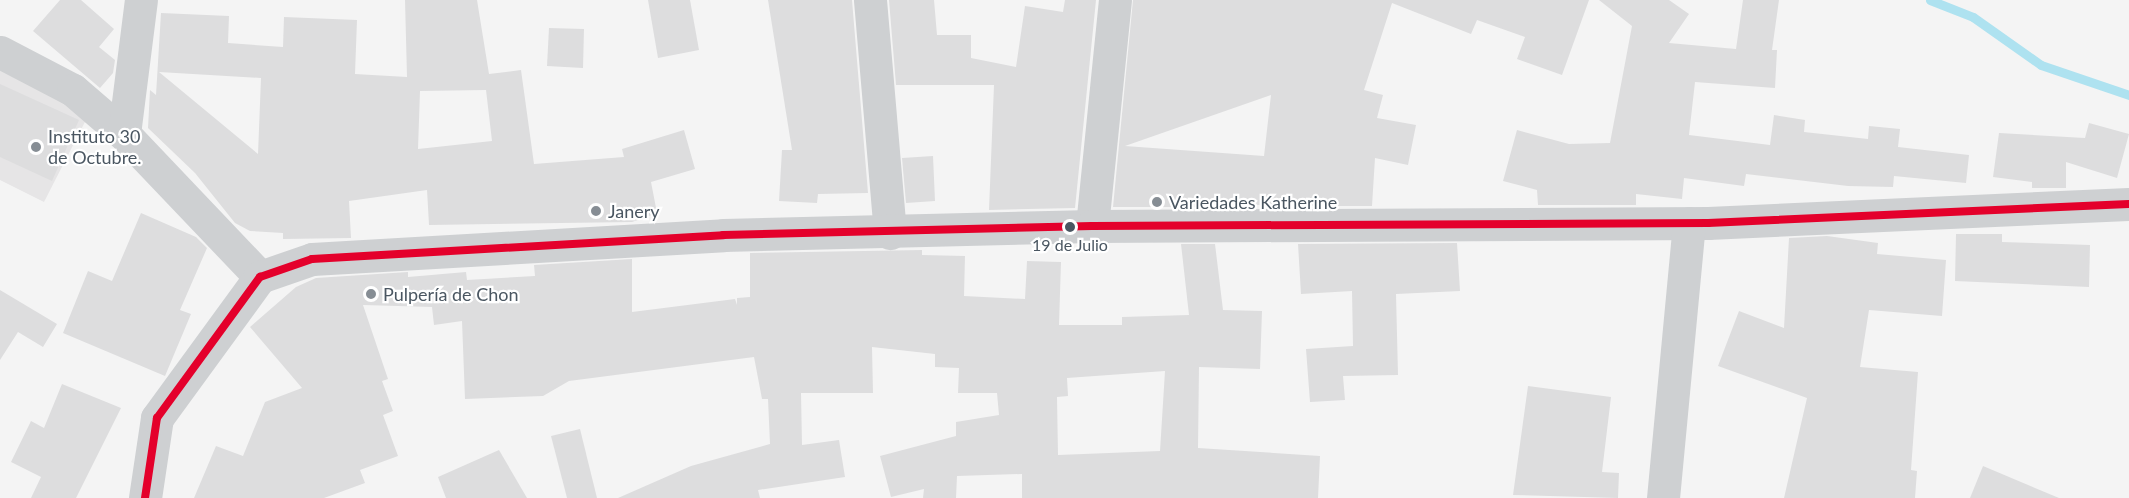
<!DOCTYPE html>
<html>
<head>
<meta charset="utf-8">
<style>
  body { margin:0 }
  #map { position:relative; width:2129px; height:498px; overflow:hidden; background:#f4f4f4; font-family:Lato,sans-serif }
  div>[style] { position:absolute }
  .education>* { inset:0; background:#e6e5e6 }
  .stream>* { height:9px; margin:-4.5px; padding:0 4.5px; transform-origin:4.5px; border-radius:4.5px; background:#aee2f0 }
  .building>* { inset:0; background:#ddddde }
  .minor>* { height:33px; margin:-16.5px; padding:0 16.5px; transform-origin:16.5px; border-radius:16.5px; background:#ced0d2 }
  .bus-1>* { height:8px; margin:-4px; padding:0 4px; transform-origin:4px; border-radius:4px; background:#e4002b }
  .dots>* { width:16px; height:16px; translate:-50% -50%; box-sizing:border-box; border:3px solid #fff; border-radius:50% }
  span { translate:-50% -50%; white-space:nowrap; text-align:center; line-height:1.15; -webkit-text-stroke:4.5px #fff; paint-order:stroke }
  .bus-label { font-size:16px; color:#4a5661 }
  .poi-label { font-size:18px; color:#4a5661 }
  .left { translate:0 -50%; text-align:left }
</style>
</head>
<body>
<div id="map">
  <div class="education">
    <div style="clip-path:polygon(0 69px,89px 114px,44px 202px,0 180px)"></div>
  </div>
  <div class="stream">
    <div style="left:1930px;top:0;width:46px;rotate:21.6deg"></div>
    <div style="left:1973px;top:17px;width:83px;rotate:35.2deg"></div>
    <div style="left:2041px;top:65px;width:93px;rotate:18.8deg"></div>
  </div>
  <div class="building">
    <div style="clip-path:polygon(60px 0,81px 0,114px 29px,99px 47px,115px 60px,113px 73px,100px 88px,33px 31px)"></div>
    <div style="clip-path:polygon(evenodd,405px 0,477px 0,489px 74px,521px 70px,534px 164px,624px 157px,622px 149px,684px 130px,695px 169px,651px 182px,657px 213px,632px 222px,429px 225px,427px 190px,349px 201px,351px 238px,283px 239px,283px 233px,250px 231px,235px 223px,195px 173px,148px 128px,150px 90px,156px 95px,161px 13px,229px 16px,228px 43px,283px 47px,284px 17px,357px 20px,355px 74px,407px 77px,405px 0,159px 72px,261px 78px,258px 154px,159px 72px,405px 0,486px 90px,492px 141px,418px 149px,420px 91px,486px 90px)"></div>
    <div style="clip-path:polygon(648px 0,690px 0,699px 50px,658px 58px)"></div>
    <div style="clip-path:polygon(768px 0,852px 0,868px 193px,818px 194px,817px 203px,779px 201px,782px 150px,792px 150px)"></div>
    <div style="clip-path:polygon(889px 0,934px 0,937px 35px,971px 35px,971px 58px,1016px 67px,1025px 6px,1063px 12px,1065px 0,1096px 0,1075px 208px,989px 210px,994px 85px,896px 85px)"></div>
    <div style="clip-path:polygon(evenodd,1133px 0,1589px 0,1562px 75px,1517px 59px,1525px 37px,1477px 20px,1471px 34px,1392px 3px,1364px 90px,1383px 95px,1377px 118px,1416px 125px,1408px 165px,1375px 158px,1372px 206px,1268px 206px,1209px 200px,1210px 207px,1113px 207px,1133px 0,1271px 95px,1264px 156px,1125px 146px,1271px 95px)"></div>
    <div style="clip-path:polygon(1599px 0,1669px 0,1689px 14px,1669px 43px,1736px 49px,1743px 0,1779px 0,1772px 50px,1777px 50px,1775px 88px,1695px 82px,1689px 135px,1770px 145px,1774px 115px,1805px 120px,1804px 132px,1868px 139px,1869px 126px,1900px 129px,1898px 147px,1969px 155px,1966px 183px,1894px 176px,1893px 187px,1848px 186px,1746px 174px,1744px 186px,1684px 178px,1682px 199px,1636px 194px,1636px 205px,1538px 205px,1537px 190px,1503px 181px,1517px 130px,1569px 144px,1610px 143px,1632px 26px)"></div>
    <div style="clip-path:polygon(549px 28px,584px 29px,583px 68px,547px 66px)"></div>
    <div style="clip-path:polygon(0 84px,79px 120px,52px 181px,0 157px)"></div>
    <div style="clip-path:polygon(2089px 123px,2129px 134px,2117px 178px,2066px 162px,2066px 188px,2032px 188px,2032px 182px,1993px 177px,1999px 133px,2085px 138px)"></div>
    <div style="clip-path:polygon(933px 156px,935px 201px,906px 203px,902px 158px)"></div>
    <div style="clip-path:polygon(141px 213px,196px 237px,207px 248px,180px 310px,191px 314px,165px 376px,63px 333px,88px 271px,112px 281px)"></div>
    <div style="clip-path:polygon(1956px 234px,2002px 234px,2002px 242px,2090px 245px,2089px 287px,1955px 281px)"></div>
    <div style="clip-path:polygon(1827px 236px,1878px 243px,1877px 254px,1946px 260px,1942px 316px,1869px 310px,1860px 367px,1918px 372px,1911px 470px,1917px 471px,1915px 498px,1784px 498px,1807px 398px,1718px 366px,1739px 311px,1784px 328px,1789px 238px)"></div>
    <div style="clip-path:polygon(1457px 243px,1460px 291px,1396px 294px,1398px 375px,1343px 376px,1345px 400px,1310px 402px,1306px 349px,1353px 346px,1352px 291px,1301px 294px,1298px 244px)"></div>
    <div style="clip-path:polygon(evenodd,1181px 244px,1215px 244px,1223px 310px,1262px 311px,1260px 369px,1199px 367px,1198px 448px,1320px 456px,1318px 498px,1022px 498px,1022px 474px,957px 476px,956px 498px,923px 498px,924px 489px,891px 497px,880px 456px,956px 436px,956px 422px,999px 415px,997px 393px,958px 393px,959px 368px,935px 367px,935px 354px,872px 347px,873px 393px,801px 393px,802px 445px,839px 440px,845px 477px,758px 490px,760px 498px,618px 498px,691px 466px,770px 444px,768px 399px,762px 399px,754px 357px,569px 381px,543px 396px,465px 399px,462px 321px,434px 325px,432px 307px,363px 305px,388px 379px,382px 381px,393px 411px,383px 415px,398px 456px,360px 470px,365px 483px,324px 498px,194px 498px,216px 446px,243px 456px,265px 402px,302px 388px,250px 327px,296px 287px,316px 278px,408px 272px,408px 277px,466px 272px,467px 280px,535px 276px,534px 265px,632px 259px,632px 312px,735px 299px,737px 305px,737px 298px,750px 297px,750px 253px,922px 250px,922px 255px,965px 256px,964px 296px,1025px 299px,1027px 261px,1061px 262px,1059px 325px,1122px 325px,1122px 317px,1189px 315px,1181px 244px,1165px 371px,1160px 451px,1058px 455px,1057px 397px,1068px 396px,1067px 378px,1165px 371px)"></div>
    <div style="clip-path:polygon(0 290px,57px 324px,43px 347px,18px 332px,0 360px)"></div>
    <div style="clip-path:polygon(62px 384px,121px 408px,76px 498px,31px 498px,41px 477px,11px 462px,31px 421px,44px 428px)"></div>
    <div style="clip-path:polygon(1528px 386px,1611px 397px,1602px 472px,1619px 473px,1618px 498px,1513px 495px)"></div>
    <div style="clip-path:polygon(580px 429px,597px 498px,567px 498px,551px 436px)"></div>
    <div style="clip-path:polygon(499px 450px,527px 498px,446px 498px,438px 477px)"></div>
    <div style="clip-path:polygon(1983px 466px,2059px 498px,1970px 498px)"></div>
  </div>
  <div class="minor">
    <div style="left:870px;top:0;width:234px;rotate:85.1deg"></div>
    <div style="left:0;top:52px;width:82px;rotate:27.5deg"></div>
    <div style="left:73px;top:90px;width:67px;rotate:40.8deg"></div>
    <div style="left:124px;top:134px;width:197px;rotate:46.4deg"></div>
    <div style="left:124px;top:134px;width:135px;rotate:-82.8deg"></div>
    <div style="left:1092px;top:226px;width:227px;rotate:-84.2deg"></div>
    <div style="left:145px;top:498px;width:81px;rotate:-81.5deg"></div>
    <div style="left:157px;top:418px;width:175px;rotate:-53.9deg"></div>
    <div style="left:260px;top:277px;width:55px;rotate:-19.1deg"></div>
    <div style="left:312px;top:259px;width:412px;rotate:-3.3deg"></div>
    <div style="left:723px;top:235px;width:369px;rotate:-1.4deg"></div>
    <div style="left:1092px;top:226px;width:616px;rotate:-0.28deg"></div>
    <div style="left:1708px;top:223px;width:421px;rotate:-2.6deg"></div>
    <div style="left:1663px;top:498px;width:276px;rotate:-84.6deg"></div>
  </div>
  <div class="bus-1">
    <div style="left:145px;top:498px;width:81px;rotate:-81.5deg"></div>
    <div style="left:157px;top:418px;width:175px;rotate:-53.9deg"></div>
    <div style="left:260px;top:277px;width:55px;rotate:-19.1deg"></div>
    <div style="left:312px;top:259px;width:412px;rotate:-3.3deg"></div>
    <div style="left:723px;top:235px;width:369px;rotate:-1.4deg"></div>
    <div style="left:1092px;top:226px;width:616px;rotate:-0.28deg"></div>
    <div style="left:1708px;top:223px;width:421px;rotate:-2.6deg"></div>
  </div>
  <div class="dots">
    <div style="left:36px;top:147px;background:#868d94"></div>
    <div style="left:1157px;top:202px;background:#868d94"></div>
    <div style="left:596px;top:211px;background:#868d94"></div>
    <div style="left:1070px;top:227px;background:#4a5661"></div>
    <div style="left:371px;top:294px;background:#868d94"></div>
  </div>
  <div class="bus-label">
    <span style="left:1070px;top:245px">19 de Julio</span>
  </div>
  <div class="poi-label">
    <span class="left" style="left:48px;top:147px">Instituto 30<br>de Octubre.</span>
    <span class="left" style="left:1169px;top:202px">Variedades Katherine</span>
    <span class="left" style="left:608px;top:211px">Janery</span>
    <span class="left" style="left:383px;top:294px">Pulpería de Chon</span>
  </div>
</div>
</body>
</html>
